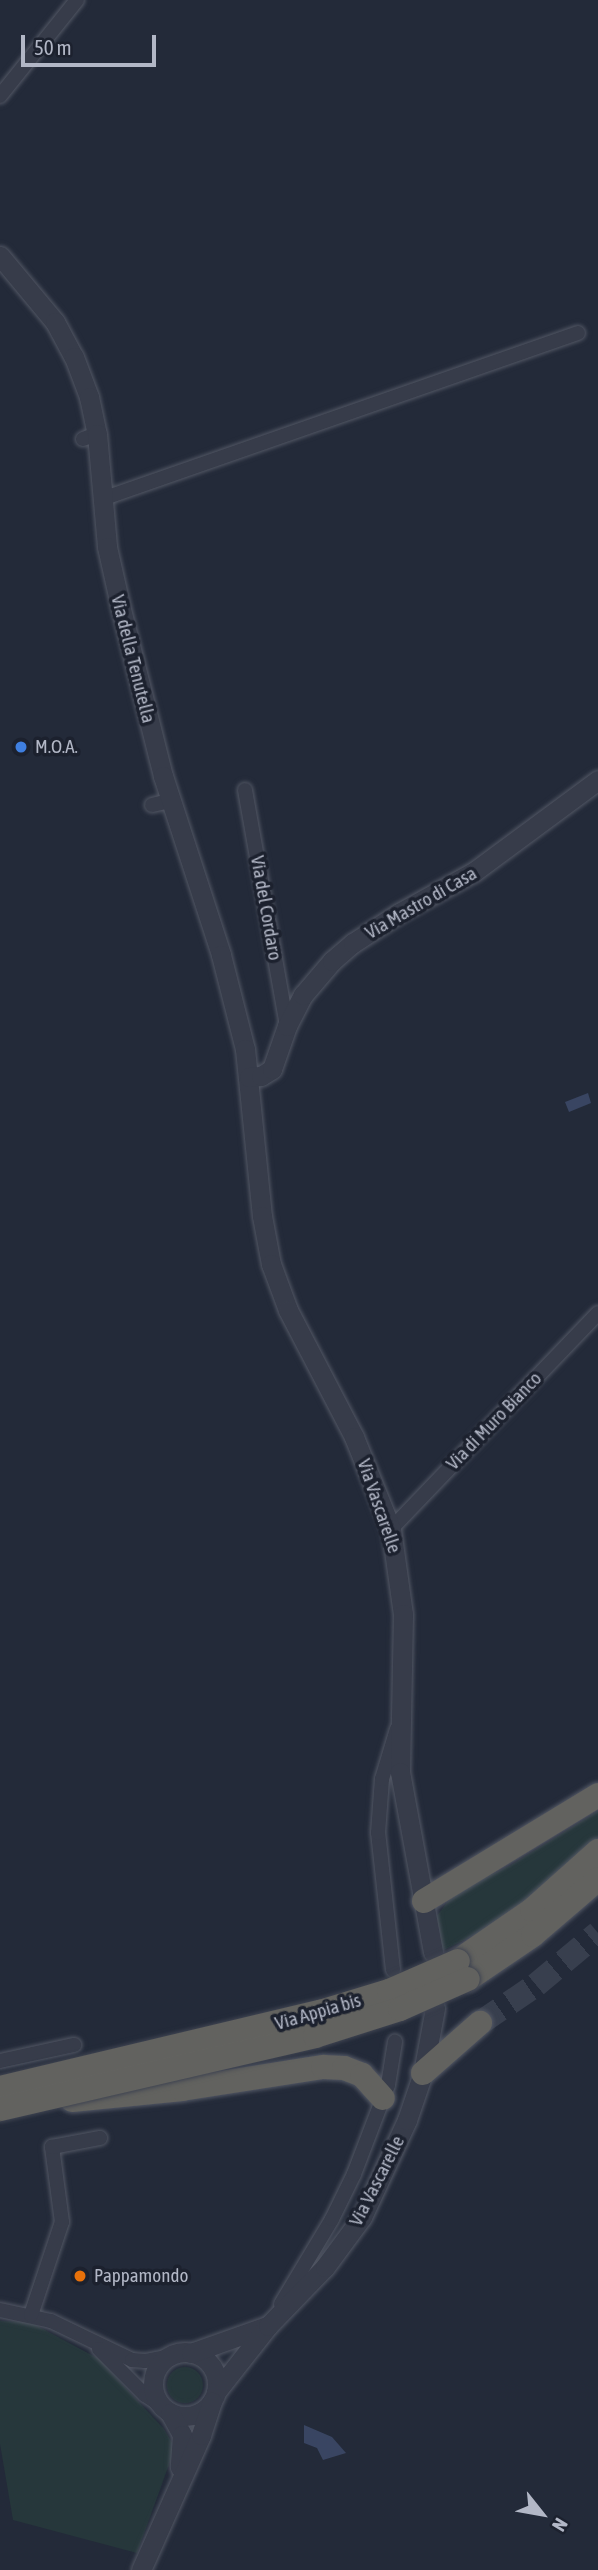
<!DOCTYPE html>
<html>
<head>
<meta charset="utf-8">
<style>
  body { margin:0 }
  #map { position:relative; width:598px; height:2570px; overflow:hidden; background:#232a39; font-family:"Asap Condensed",sans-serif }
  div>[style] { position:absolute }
  .green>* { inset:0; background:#26373b }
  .round { border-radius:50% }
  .water>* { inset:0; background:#394562 }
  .trunk-tunnel>* { height:24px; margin-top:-12px; transform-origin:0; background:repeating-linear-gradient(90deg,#383f4e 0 24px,transparent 0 36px) }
  .roads { filter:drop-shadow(0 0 2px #525764) drop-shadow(0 0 2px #525764) }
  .minor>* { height:14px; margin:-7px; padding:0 7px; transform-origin:7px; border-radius:7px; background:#373c4a }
  .tertiary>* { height:19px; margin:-9.5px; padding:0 9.5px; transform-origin:9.5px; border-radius:9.5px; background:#373c4a }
  .tertiary>.ring { margin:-9.5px; padding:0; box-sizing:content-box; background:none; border:19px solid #373c4a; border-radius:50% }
  .trunk>* { height:24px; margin:-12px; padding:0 12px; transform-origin:12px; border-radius:12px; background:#62625f }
  .bridges { filter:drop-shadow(0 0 2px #3f4451) drop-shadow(0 0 2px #3f4451) }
  .trunk-bridge>* { height:24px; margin:-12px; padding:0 12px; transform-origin:12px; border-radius:12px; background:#62625f }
  .dots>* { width:19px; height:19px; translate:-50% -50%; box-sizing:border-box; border:4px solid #1c212e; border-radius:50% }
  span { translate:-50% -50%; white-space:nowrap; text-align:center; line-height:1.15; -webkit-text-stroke:7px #1c212e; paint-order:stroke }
  .street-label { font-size:19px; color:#b2b7c6 }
  .poi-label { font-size:19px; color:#b2b7c6 }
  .left { translate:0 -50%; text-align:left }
  .north { position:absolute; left:507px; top:2479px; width:70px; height:70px; -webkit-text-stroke:5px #1c212e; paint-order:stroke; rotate:121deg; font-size:19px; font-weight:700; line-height:28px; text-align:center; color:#b2b7c6 }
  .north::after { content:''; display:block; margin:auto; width:24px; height:32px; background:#b2b7c6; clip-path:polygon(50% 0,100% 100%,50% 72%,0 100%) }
  .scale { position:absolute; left:21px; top:35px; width:135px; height:32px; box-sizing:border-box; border:4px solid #b2b7c6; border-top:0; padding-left:9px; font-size:21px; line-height:24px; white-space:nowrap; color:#b2b7c6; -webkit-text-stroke:5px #1c212e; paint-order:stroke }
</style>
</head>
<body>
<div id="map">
  <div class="green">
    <div style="clip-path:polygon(598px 1811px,598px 1837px,567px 1866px,519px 1906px,480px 1932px,438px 1953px,436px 1917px,455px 1892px,511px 1865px)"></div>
    <div style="clip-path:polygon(0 2321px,30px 2322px,99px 2359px,164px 2429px,175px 2448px,137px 2553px,13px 2520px,0 2444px)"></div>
    <div class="round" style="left:167px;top:2367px;width:36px;height:36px"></div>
  </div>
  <div class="water">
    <div style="clip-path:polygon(588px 1093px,591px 1103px,569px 1112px,565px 1102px)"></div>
    <div style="clip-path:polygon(304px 2425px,332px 2437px,346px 2453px,323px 2460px,317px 2448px,304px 2443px)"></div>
  </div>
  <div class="trunk-tunnel">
    <div style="left:480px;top:2023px;width:68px;rotate:-34.2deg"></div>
    <div style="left:536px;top:1985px;width:81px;rotate:-40deg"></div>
  </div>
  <div class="roads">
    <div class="minor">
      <div style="left:0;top:96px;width:123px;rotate:-51.3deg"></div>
      <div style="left:83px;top:439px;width:15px;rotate:-20deg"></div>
      <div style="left:102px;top:499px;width:504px;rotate:-19.23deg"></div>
      <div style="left:245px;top:790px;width:240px;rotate:79.9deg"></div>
      <div style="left:152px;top:805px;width:18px;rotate:-13deg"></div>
      <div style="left:391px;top:1529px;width:299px;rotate:-46.2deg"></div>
      <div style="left:393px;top:1970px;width:138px;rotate:-96.2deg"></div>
      <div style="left:378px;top:1833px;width:54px;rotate:-85.8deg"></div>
      <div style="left:382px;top:1779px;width:52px;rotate:-73.3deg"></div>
      <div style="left:0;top:2061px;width:76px;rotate:-12.2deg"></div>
      <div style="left:281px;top:2304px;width:99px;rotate:-59deg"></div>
      <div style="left:332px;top:2219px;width:50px;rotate:-63.9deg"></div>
      <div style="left:354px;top:2174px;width:95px;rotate:-69.1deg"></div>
      <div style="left:388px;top:2085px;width:44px;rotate:-80.8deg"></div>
      <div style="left:0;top:2310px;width:52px;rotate:12.2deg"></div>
      <div style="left:51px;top:2321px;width:90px;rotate:25.7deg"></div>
      <div style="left:132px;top:2360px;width:13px;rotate:4deg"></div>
      <div style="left:145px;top:2361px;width:26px;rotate:-11deg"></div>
      <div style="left:31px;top:2315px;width:98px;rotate:-71.6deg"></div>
      <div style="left:62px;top:2222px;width:76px;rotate:-97.6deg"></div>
      <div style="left:52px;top:2147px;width:49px;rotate:-10.6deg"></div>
      <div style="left:99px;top:2349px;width:65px;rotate:45deg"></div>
      <div style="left:145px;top:2395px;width:20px;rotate:33deg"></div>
    </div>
    <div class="tertiary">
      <div style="left:0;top:256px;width:86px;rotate:50.2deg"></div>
      <div style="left:55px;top:322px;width:40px;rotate:62deg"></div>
      <div style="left:74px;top:357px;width:43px;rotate:69.4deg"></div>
      <div style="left:89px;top:397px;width:38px;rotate:78deg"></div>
      <div style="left:97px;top:434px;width:113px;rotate:84.9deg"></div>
      <div style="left:107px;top:547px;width:64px;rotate:77.3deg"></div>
      <div style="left:121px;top:609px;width:172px;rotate:75.9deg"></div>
      <div style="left:163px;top:776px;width:188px;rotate:72deg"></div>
      <div style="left:221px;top:955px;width:97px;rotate:75.7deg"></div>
      <div style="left:245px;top:1049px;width:168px;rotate:84.2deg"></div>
      <div style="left:262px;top:1216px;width:49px;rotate:79.4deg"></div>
      <div style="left:271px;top:1264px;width:49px;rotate:69.7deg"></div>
      <div style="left:288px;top:1310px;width:143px;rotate:62.5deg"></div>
      <div style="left:354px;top:1437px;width:99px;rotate:68.1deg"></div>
      <div style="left:391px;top:1529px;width:86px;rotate:82deg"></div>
      <div style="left:403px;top:1614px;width:158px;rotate:91.1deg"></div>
      <div style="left:400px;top:1772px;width:183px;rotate:79.6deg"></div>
      <div style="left:249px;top:1077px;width:12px;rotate:-5deg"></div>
      <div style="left:261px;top:1076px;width:13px;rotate:-32deg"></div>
      <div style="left:272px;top:1069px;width:46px;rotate:-70.8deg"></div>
      <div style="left:287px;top:1026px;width:35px;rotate:-63deg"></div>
      <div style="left:303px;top:995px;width:45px;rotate:-49.5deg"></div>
      <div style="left:332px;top:961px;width:28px;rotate:-41deg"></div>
      <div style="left:353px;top:943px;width:55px;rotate:-33.1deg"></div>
      <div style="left:399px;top:913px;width:87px;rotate:-28.9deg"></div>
      <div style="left:475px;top:871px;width:153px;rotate:-36.5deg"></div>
      <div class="ring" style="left:153px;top:2352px;width:45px;height:45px"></div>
      <div style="left:191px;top:2353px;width:81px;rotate:-19.6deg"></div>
      <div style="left:216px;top:2392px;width:84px;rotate:-51.8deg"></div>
      <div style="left:268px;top:2326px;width:82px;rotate:-46deg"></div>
      <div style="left:325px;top:2267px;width:62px;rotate:-53.5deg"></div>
      <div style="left:362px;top:2217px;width:107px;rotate:-65.1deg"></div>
      <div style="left:407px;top:2120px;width:50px;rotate:-71.2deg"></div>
      <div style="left:423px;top:2073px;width:66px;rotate:-79.5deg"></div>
      <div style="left:170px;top:2413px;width:25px;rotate:61deg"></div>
      <div style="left:182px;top:2435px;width:32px;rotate:94deg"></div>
      <div style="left:141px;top:2570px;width:148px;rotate:-66deg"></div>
      <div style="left:201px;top:2435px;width:35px;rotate:-72deg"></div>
    </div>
    <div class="trunk">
      <div style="left:424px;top:1901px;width:204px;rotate:-31.3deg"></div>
      <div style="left:458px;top:1961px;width:90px;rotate:-34.6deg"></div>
      <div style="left:532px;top:1910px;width:89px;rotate:-41.8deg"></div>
      <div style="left:468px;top:1979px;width:78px;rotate:-34.1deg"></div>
      <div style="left:533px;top:1935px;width:86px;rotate:-40.7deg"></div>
      <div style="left:423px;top:2073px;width:76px;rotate:-41.3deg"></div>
      <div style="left:72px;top:2100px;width:111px;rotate:-5.7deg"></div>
      <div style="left:182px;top:2089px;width:143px;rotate:-8.9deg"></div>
      <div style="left:323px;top:2067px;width:21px;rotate:3deg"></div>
      <div style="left:344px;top:2068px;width:19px;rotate:21deg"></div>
      <div style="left:362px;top:2075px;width:31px;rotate:48deg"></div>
    </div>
  </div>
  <div class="bridges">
    <div class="trunk-bridge">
      <div style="left:0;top:2088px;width:329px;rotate:-13.4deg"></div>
      <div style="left:320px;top:2012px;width:72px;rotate:-16.9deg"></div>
      <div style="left:389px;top:1991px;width:75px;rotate:-23.5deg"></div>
      <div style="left:0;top:2109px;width:323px;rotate:-13deg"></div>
      <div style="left:315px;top:2036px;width:89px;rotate:-17.6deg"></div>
      <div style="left:400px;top:2009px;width:74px;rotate:-23.8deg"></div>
    </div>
  </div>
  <div class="dots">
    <div style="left:21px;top:747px;background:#3f7fe0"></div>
    <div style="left:80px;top:2276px;background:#e8710a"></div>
  </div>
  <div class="street-label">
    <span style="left:133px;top:659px;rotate:76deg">Via della Tenutella</span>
    <span style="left:421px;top:903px;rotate:-30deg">Via Mastro di Casa</span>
    <span style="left:266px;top:908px;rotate:80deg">Via del Cordaro</span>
    <span style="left:494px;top:1421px;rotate:-46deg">Via di Muro Bianco</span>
    <span style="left:379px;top:1506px;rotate:71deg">Via Vascarelle</span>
    <span style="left:318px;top:2012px;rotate:-16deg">Via Appia bis</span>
    <span style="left:377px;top:2181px;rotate:-63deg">Via Vascarelle</span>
  </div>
  <div class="poi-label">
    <span class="left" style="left:35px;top:747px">M.O.A.</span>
    <span class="left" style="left:94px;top:2276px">Pappamondo</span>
  </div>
  <div class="north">N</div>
  <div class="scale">50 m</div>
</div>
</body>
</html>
